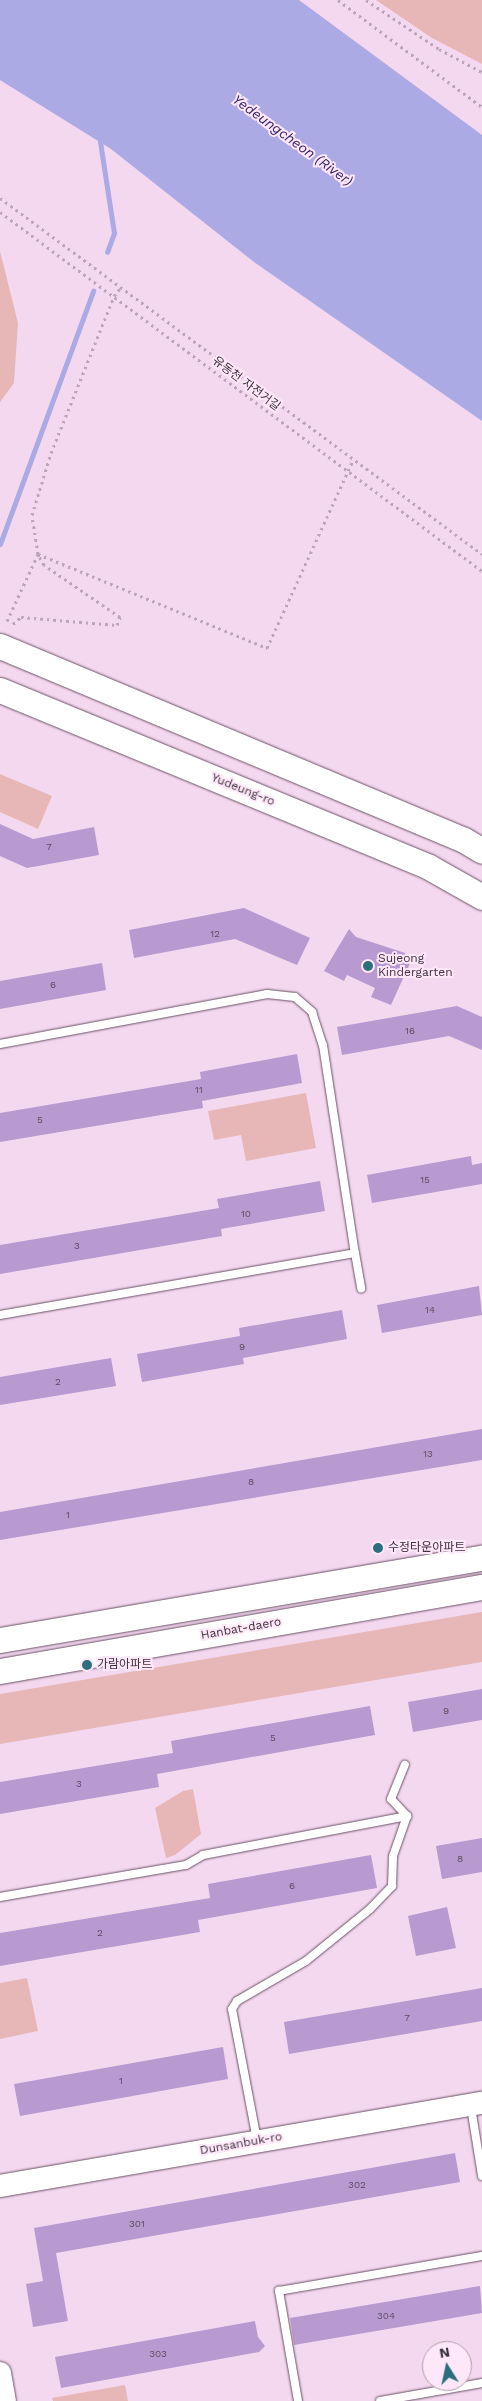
<!DOCTYPE html>
<html>
<head>
<meta charset="utf-8">
<style>
  body { margin:0 }
  #map { position:relative; width:482px; height:2401px; overflow:hidden; background:#f4d8ef; font-family:"Work Sans","Noto Sans KR",sans-serif }
  div>[style] { position:absolute }
  .green>* { inset:0; background:#e7b7b7 }
  .water>* { inset:0; background:#acaae4 }
  .stream>* { height:5px; margin:-2.5px; padding:0 2.5px; transform-origin:2.5px; border-radius:2.5px; background:#acaae4 }
  .building>* { inset:0; background:#b89ad0 }
  .path>* { height:3px; margin-top:-1.5px; transform-origin:0; background:repeating-linear-gradient(90deg,#bca5b8 0 2.5px,transparent 0 6.5px) }
  .roads { filter:drop-shadow(0 0 1px #6a5266) drop-shadow(0 0 1px #6a5266) }
  .service>* { height:8px; margin:-4px; padding:0 4px; transform-origin:4px; border-radius:4px; background:#fff }
  .secondary>* { height:22px; margin:-11px; padding:0 11px; transform-origin:11px; border-radius:11px; background:#fff }
  .primary>* { height:25px; margin:-12.5px; padding:0 12.5px; transform-origin:12.5px; border-radius:12.5px; background:#fff }
  .dots>* { width:14px; height:14px; translate:-50% -50%; box-sizing:border-box; border:2px solid #fee7f9; border-radius:50% }
  span { translate:-50% -50%; white-space:nowrap; text-align:center; line-height:1.15; -webkit-text-stroke:4px #fee7f9; paint-order:stroke }
  .number-label { font-size:10px; color:#5c4c60 }
  .number-label span { -webkit-text-stroke-width:0 }
  .street-label { font-size:12px; color:#3d323b }
  .poi-label { font-size:12px; color:#3d323b }
  .left { translate:0 -50%; text-align:left }
  .water-label { font-size:14px; color:#312669; font-style:italic }
  .north { position:absolute; left:422px; top:2341px; width:50px; height:50px; box-sizing:border-box; background:#fee7f9; border:1px solid #b19fad; border-radius:50%; rotate:350deg; font-size:14px; font-weight:700; line-height:20px; text-align:center; color:#3d323b }
  .north::after { content:''; display:block; margin:auto; width:18px; height:22px; background:#2b6f7f; clip-path:polygon(50% 0,100% 100%,50% 72%,0 100%) }
</style>
</head>
<body>
<div id="map">
  <div class="green">
    <div style="clip-path:polygon(376px 0,482px 0,482px 64px,432px 38px)"></div>
    <div style="clip-path:polygon(0 251px,18px 323px,14px 383px,0 402px)"></div>
    <div style="clip-path:polygon(0 774px,52px 796px,38px 829px,0 812px)"></div>
    <div style="clip-path:polygon(306px 1093px,316px 1148px,246px 1161px,241px 1135px,214px 1140px,208px 1111px)"></div>
    <div style="clip-path:polygon(482px 1612px,482px 1662px,0 1744px,0 1694px)"></div>
    <div style="clip-path:polygon(193px 1789px,201px 1834px,175px 1855px,166px 1858px,155px 1808px,183px 1791px)"></div>
    <div style="clip-path:polygon(27px 1978px,38px 2031px,0 2039px,0 1983px)"></div>
    <div style="clip-path:polygon(125px 2385px,128px 2401px,53px 2401px,52px 2398px)"></div>
  </div>
  <div class="water">
    <div style="clip-path:polygon(0 0,299px 0,482px 135px,482px 421px,254px 262px,111px 149px,0 80px)"></div>
  </div>
  <div class="stream">
    <div style="left:99px;top:135px;width:99px;rotate:81.3deg"></div>
    <div style="left:114px;top:233px;width:20px;rotate:110deg"></div>
    <div style="left:0;top:544px;width:270px;rotate:-69.8deg"></div>
  </div>
  <div class="building">
    <div style="clip-path:polygon(0 824px,33px 839px,94px 827px,99px 855px,27px 868px,0 856px)"></div>
    <div style="clip-path:polygon(244px 908px,310px 938px,297px 965px,235px 939px,134px 958px,129px 930px)"></div>
    <div style="clip-path:polygon(349px 929px,356px 937px,405px 953px,411px 961px,391px 1005px,371px 997px,375px 988px,347px 975px,344px 981px,324px 971px)"></div>
    <div style="clip-path:polygon(102px 963px,106px 990px,0 1009px,0 981px)"></div>
    <div style="clip-path:polygon(457px 1006px,482px 1017px,482px 1050px,449px 1036px,342px 1055px,337px 1027px)"></div>
    <div style="clip-path:polygon(297px 1054px,302px 1083px,202px 1101px,203px 1108px,0 1142px,0 1113px,201px 1079px,200px 1072px)"></div>
    <div style="clip-path:polygon(471px 1156px,472px 1165px,482px 1163px,482px 1184px,372px 1203px,367px 1175px)"></div>
    <div style="clip-path:polygon(320px 1181px,325px 1211px,221px 1229px,222px 1236px,0 1274px,0 1245px,219px 1208px,217px 1199px)"></div>
    <div style="clip-path:polygon(479px 1286px,482px 1315px,382px 1333px,377px 1305px)"></div>
    <div style="clip-path:polygon(342px 1310px,347px 1339px,243px 1358px,244px 1364px,142px 1382px,137px 1354px,240px 1336px,239px 1328px)"></div>
    <div style="clip-path:polygon(111px 1358px,116px 1386px,0 1405px,0 1377px)"></div>
    <div style="clip-path:polygon(482px 1429px,482px 1460px,0 1540px,0 1512px)"></div>
    <div style="clip-path:polygon(482px 1689px,482px 1720px,413px 1732px,408px 1702px)"></div>
    <div style="clip-path:polygon(370px 1706px,375px 1735px,157px 1774px,159px 1787px,0 1814px,0 1782px,173px 1753px,171px 1741px)"></div>
    <div style="clip-path:polygon(482px 1838px,482px 1872px,442px 1879px,436px 1846px)"></div>
    <div style="clip-path:polygon(371px 1855px,377px 1888px,198px 1920px,200px 1932px,0 1966px,0 1933px,210px 1898px,208px 1884px)"></div>
    <div style="clip-path:polygon(447px 1907px,456px 1948px,416px 1956px,408px 1916px)"></div>
    <div style="clip-path:polygon(482px 1988px,482px 2021px,289px 2054px,284px 2022px)"></div>
    <div style="clip-path:polygon(223px 2047px,228px 2079px,20px 2116px,14px 2084px)"></div>
    <div style="clip-path:polygon(455px 2153px,460px 2182px,56px 2253px,68px 2321px,33px 2327px,26px 2284px,43px 2281px,34px 2228px)"></div>
    <div style="clip-path:polygon(480px 2286px,482px 2313px,294px 2345px,290px 2318px)"></div>
    <div style="clip-path:polygon(255px 2321px,258px 2337px,265px 2346px,259px 2352px,61px 2388px,55px 2357px)"></div>
  </div>
  <div class="path">
    <div style="left:338px;top:0;width:179px;rotate:36.6deg"></div>
    <div style="left:366px;top:0;width:88px;rotate:33.9deg"></div>
    <div style="left:439px;top:49px;width:49px;rotate:28.1deg"></div>
    <div style="left:0;top:198px;width:599px;rotate:36.45deg"></div>
    <div style="left:0;top:212px;width:601px;rotate:36.68deg"></div>
    <div style="left:7px;top:621px;width:74px;rotate:-65.2deg"></div>
    <div style="left:38px;top:554px;width:39px;rotate:-99deg"></div>
    <div style="left:32px;top:515px;width:65px;rotate:-73deg"></div>
    <div style="left:51px;top:453px;width:169px;rotate:-68.1deg"></div>
    <div style="left:114px;top:296px;width:11px;rotate:-52deg"></div>
    <div style="left:13px;top:624px;width:11px;rotate:-41deg"></div>
    <div style="left:21px;top:617px;width:96px;rotate:4.8deg"></div>
    <div style="left:117px;top:625px;width:9px;rotate:-69deg"></div>
    <div style="left:120px;top:617px;width:92px;rotate:-145.6deg"></div>
    <div style="left:44px;top:565px;width:13px;rotate:-119deg"></div>
    <div style="left:38px;top:554px;width:248px;rotate:22.3deg"></div>
    <div style="left:267px;top:648px;width:207px;rotate:-65.4deg"></div>
  </div>
  <div class="roads">
    <div class="service">
      <div style="left:0;top:1044px;width:272px;rotate:-10.6deg"></div>
      <div style="left:267px;top:994px;width:28px;rotate:6deg"></div>
      <div style="left:295px;top:997px;width:23px;rotate:41deg"></div>
      <div style="left:312px;top:1012px;width:35px;rotate:72deg"></div>
      <div style="left:323px;top:1045px;width:210px;rotate:81.3deg"></div>
      <div style="left:0;top:1315px;width:360px;rotate:-9.9deg"></div>
      <div style="left:355px;top:1253px;width:36px;rotate:80deg"></div>
      <div style="left:0;top:1897px;width:189px;rotate:-9.8deg"></div>
      <div style="left:186px;top:1865px;width:20px;rotate:-30deg"></div>
      <div style="left:203px;top:1855px;width:208px;rotate:-10.8deg"></div>
      <div style="left:471px;top:2107px;width:70px;rotate:80.9deg"></div>
      <div style="left:257px;top:2140px;width:133px;rotate:-100.8deg"></div>
      <div style="left:232px;top:2009px;width:9px;rotate:-58deg"></div>
      <div style="left:237px;top:2001px;width:80px;rotate:-30.1deg"></div>
      <div style="left:306px;top:1961px;width:82px;rotate:-39.1deg"></div>
      <div style="left:370px;top:1909px;width:32px;rotate:-46deg"></div>
      <div style="left:392px;top:1886px;width:30px;rotate:-88deg"></div>
      <div style="left:393px;top:1856px;width:42px;rotate:-70.7deg"></div>
      <div style="left:407px;top:1816px;width:23px;rotate:-133deg"></div>
      <div style="left:391px;top:1799px;width:37px;rotate:-68deg"></div>
      <div style="left:298px;top:2401px;width:112px;rotate:-99.8deg"></div>
      <div style="left:279px;top:2291px;width:206px;rotate:-9.8deg"></div>
      <div style="left:380px;top:2401px;width:104px;rotate:-10deg"></div>
    </div>
    <div class="secondary">
      <div style="left:0;top:2186px;width:489px;rotate:-9.8deg"></div>
      <div style="left:0;top:2373px;width:28px;rotate:80deg"></div>
    </div>
    <div class="primary">
      <div style="left:0;top:646px;width:503px;rotate:22.69deg"></div>
      <div style="left:464px;top:840px;width:21px;rotate:31deg"></div>
      <div style="left:0;top:690px;width:464px;rotate:22.4deg"></div>
      <div style="left:429px;top:867px;width:61px;rotate:29.5deg"></div>
      <div style="left:0;top:1640px;width:489px;rotate:-9.7deg"></div>
      <div style="left:0;top:1671px;width:489px;rotate:-9.9deg"></div>
    </div>
  </div>
  <div class="dots">
    <div style="left:368px;top:966px;background:#2b6f7f"></div>
    <div style="left:378px;top:1548px;background:#2b6f7f"></div>
    <div style="left:87px;top:1665px;background:#2b6f7f"></div>
  </div>
  <div class="number-label">
    <span style="left:49px;top:847px">7</span>
    <span style="left:215px;top:934px">12</span>
    <span style="left:53px;top:985px">6</span>
    <span style="left:410px;top:1031px">16</span>
    <span style="left:199px;top:1090px">11</span>
    <span style="left:40px;top:1120px">5</span>
    <span style="left:425px;top:1180px">15</span>
    <span style="left:246px;top:1214px">10</span>
    <span style="left:77px;top:1246px">3</span>
    <span style="left:430px;top:1310px">14</span>
    <span style="left:242px;top:1347px">9</span>
    <span style="left:58px;top:1382px">2</span>
    <span style="left:428px;top:1454px">13</span>
    <span style="left:251px;top:1482px">8</span>
    <span style="left:68px;top:1515px">1</span>
    <span style="left:446px;top:1711px">9</span>
    <span style="left:273px;top:1738px">5</span>
    <span style="left:79px;top:1784px">3</span>
    <span style="left:460px;top:1859px">8</span>
    <span style="left:292px;top:1886px">6</span>
    <span style="left:100px;top:1933px">2</span>
    <span style="left:407px;top:2018px">7</span>
    <span style="left:121px;top:2081px">1</span>
    <span style="left:357px;top:2185px">302</span>
    <span style="left:137px;top:2224px">301</span>
    <span style="left:386px;top:2316px">304</span>
    <span style="left:158px;top:2354px">303</span>
  </div>
  <div class="street-label">
    <span style="left:246px;top:384px;rotate:37deg">유동천 자전거길</span>
    <span style="left:243px;top:790px;rotate:22deg">Yudeung-ro</span>
    <span style="left:241px;top:1629px;rotate:-10deg">Hanbat-daero</span>
    <span style="left:241px;top:2144px;rotate:-10deg">Dunsanbuk-ro</span>
  </div>
  <div class="poi-label">
    <span class="left" style="left:378px;top:966px">Sujeong<br>Kindergarten</span>
    <span class="left" style="left:388px;top:1548px">수정타운아파트</span>
    <span class="left" style="left:97px;top:1665px">가람아파트</span>
  </div>
  <div class="water-label">
    <span style="left:293px;top:140px;rotate:36deg">Yedeungcheon (River)</span>
  </div>
  <div class="north">N</div>
</div>
</body>
</html>
